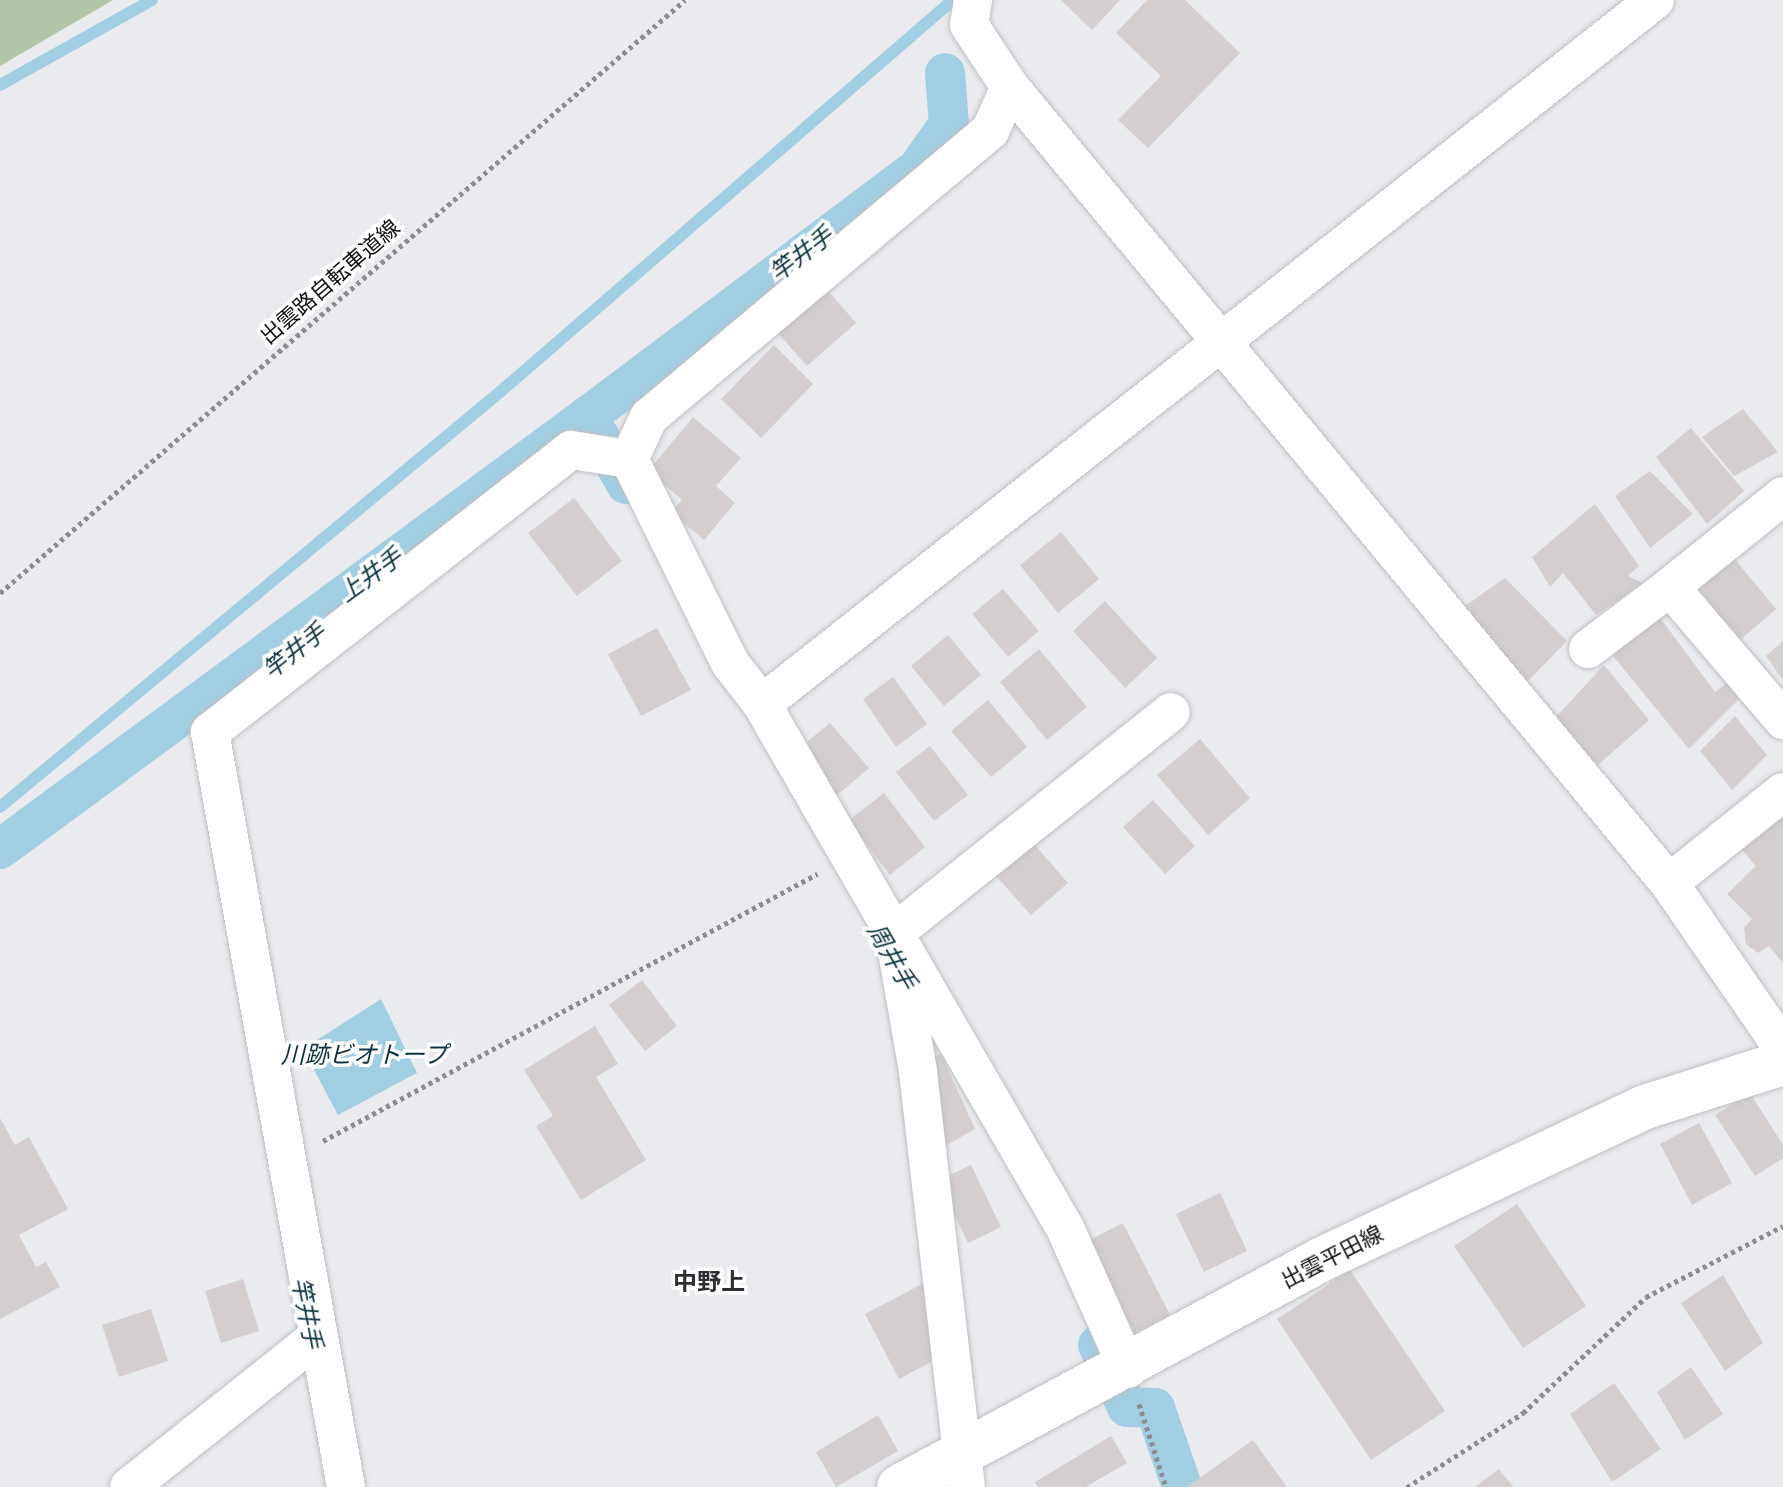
<!DOCTYPE html>
<html>
<head>
<meta charset="utf-8">
<style>
  body { margin:0 }
  #map { position:relative; width:1783px; height:1487px; overflow:hidden; background:#eaebef; font-family:"DejaVu Sans","Noto Sans JP",sans-serif }
  div>[style] { position:absolute }
  .green>* { inset:0; background:#b3c5a7 }
  .water>* { inset:0; background:#a1cee3 }
  .stream>* { height:12px; margin:-6px; padding:0 6px; transform-origin:6px; border-radius:6px; background:#a1cee3 }
  .canal>* { height:40px; margin:-20px; padding:0 20px; transform-origin:20px; border-radius:20px; background:#a1cee3 }
  .building>* { inset:0; background:#d4cece }
  .path>* { height:5px; margin-top:-2.5px; transform-origin:0; background:repeating-linear-gradient(90deg,#8c8d90 0 4px,transparent 0 8px) }
  .roads { filter:drop-shadow(0 0 2px #bebfc3) drop-shadow(0 0 2px #bebfc3) }
  .minor>* { height:38px; margin:-19px; padding:0 19px; transform-origin:19px; border-radius:19px; background:#fff }
  .secondary>* { height:44px; margin:-22px; padding:0 22px; transform-origin:22px; border-radius:22px; background:#fff }
  span { translate:-50% -50%; white-space:nowrap; text-align:center; line-height:1.15; -webkit-text-stroke:7px #fff; paint-order:stroke }
  .street-label { font-size:22px; color:#0f1011 }
  .water-label { font-size:24px; color:#0b3342; font-style:italic }
  .neighbourhood-label { font-size:24px; color:#2d2e32; font-weight:700 }
</style>
</head>
<body>
<div id="map">
  <div class="green">
    <div style="clip-path:polygon(0 0,113px 0,0 66px)"></div>
  </div>
  <div class="water">
    <div style="clip-path:polygon(381px 999px,417px 1073px,338px 1115px,303px 1049px)"></div>
  </div>
  <div class="stream">
    <div style="left:0;top:85px;width:174px;rotate:-29.2deg"></div>
    <div style="left:0;top:807px;width:650px;rotate:-39.69deg"></div>
    <div style="left:500px;top:392px;width:599px;rotate:-40.87deg"></div>
  </div>
  <div class="canal">
    <div style="left:574px;top:435px;width:24px;rotate:-54deg"></div>
    <div style="left:588px;top:416px;width:413px;rotate:-36.9deg"></div>
    <div style="left:918px;top:168px;width:54px;rotate:-54.8deg"></div>
    <div style="left:949px;top:124px;width:51px;rotate:-94.5deg"></div>
    <div style="left:0;top:849px;width:730px;rotate:-36.37deg"></div>
    <div style="left:588px;top:416px;width:78px;rotate:60.8deg"></div>
    <div style="left:1098px;top:1345px;width:68px;rotate:64.9deg"></div>
    <div style="left:1127px;top:1407px;width:28px;rotate:2deg"></div>
    <div style="left:1155px;top:1408px;width:83px;rotate:71.1deg"></div>
  </div>
  <div class="building">
    <div style="clip-path:polygon(1061px 0,1120px 0,1092px 30px)"></div>
    <div style="clip-path:polygon(1147px 0,1185px 0,1240px 53px,1148px 148px,1118px 120px,1161px 76px,1116px 33px)"></div>
    <div style="clip-path:polygon(826px 288px,856px 323px,807px 366px,776px 331px)"></div>
    <div style="clip-path:polygon(774px 345px,813px 384px,761px 438px,721px 399px)"></div>
    <div style="clip-path:polygon(1743px 409px,1778px 452px,1734px 476px,1702px 437px)"></div>
    <div style="clip-path:polygon(693px 417px,741px 458px,716px 486px,735px 503px,704px 540px,671px 512px,682px 500px,648px 471px)"></div>
    <div style="clip-path:polygon(1691px 428px,1744px 491px,1707px 524px,1656px 457px)"></div>
    <div style="clip-path:polygon(1650px 471px,1693px 514px,1650px 548px,1615px 496px)"></div>
    <div style="clip-path:polygon(574px 498px,622px 561px,577px 596px,528px 533px)"></div>
    <div style="clip-path:polygon(1595px 504px,1639px 566px,1628px 576px,1643px 583px,1596px 615px,1563px 573px,1550px 587px,1532px 557px)"></div>
    <div style="clip-path:polygon(1061px 532px,1099px 579px,1058px 613px,1020px 565px)"></div>
    <div style="clip-path:polygon(1728px 551px,1776px 609px,1739px 641px,1692px 580px)"></div>
    <div style="clip-path:polygon(1505px 578px,1567px 641px,1524px 685px,1462px 608px)"></div>
    <div style="clip-path:polygon(1003px 589px,1039px 631px,1008px 657px,972px 614px)"></div>
    <div style="clip-path:polygon(1105px 601px,1157px 658px,1125px 688px,1073px 631px)"></div>
    <div style="clip-path:polygon(1658px 615px,1715px 692px,1727px 683px,1739px 699px,1689px 749px,1613px 656px)"></div>
    <div style="clip-path:polygon(657px 628px,691px 690px,641px 716px,608px 654px)"></div>
    <div style="clip-path:polygon(948px 635px,981px 675px,944px 706px,911px 666px)"></div>
    <div style="clip-path:polygon(1783px 641px,1783px 680px,1766px 656px)"></div>
    <div style="clip-path:polygon(1039px 649px,1087px 707px,1047px 740px,1000px 682px)"></div>
    <div style="clip-path:polygon(1604px 665px,1649px 720px,1597px 766px,1556px 717px)"></div>
    <div style="clip-path:polygon(893px 677px,927px 724px,896px 747px,863px 699px)"></div>
    <div style="clip-path:polygon(988px 700px,1027px 747px,991px 777px,951px 731px)"></div>
    <div style="clip-path:polygon(1735px 716px,1767px 755px,1732px 790px,1700px 751px)"></div>
    <div style="clip-path:polygon(830px 723px,869px 768px,836px 796px,797px 750px)"></div>
    <div style="clip-path:polygon(1200px 739px,1250px 798px,1208px 835px,1157px 775px)"></div>
    <div style="clip-path:polygon(930px 746px,968px 795px,934px 821px,896px 772px)"></div>
    <div style="clip-path:polygon(884px 793px,925px 847px,890px 875px,848px 821px)"></div>
    <div style="clip-path:polygon(1153px 800px,1195px 846px,1165px 874px,1123px 827px)"></div>
    <div style="clip-path:polygon(1783px 817px,1783px 963px,1769px 946px,1758px 953px,1746px 944px,1744px 928px,1752px 919px,1727px 894px,1756px 866px,1742px 850px)"></div>
    <div style="clip-path:polygon(1034px 844px,1068px 883px,1031px 915px,997px 877px)"></div>
    <div style="clip-path:polygon(642px 980px,677px 1026px,645px 1051px,609px 1005px)"></div>
    <div style="clip-path:polygon(595px 1026px,618px 1064px,596px 1077px,646px 1160px,581px 1200px,536px 1126px,553px 1116px,524px 1070px)"></div>
    <div style="clip-path:polygon(941px 1054px,975px 1129px,945px 1146px,927px 1059px)"></div>
    <div style="clip-path:polygon(1750px 1093px,1783px 1145px,1783px 1158px,1755px 1176px,1715px 1115px)"></div>
    <div style="clip-path:polygon(0 1118px,15px 1145px,29px 1137px,68px 1209px,19px 1235px,36px 1267px,46px 1262px,60px 1287px,0 1319px)"></div>
    <div style="clip-path:polygon(1699px 1123px,1732px 1183px,1692px 1205px,1660px 1144px)"></div>
    <div style="clip-path:polygon(971px 1165px,1001px 1227px,968px 1243px,938px 1181px)"></div>
    <div style="clip-path:polygon(1220px 1193px,1247px 1251px,1204px 1272px,1176px 1214px)"></div>
    <div style="clip-path:polygon(1517px 1204px,1586px 1306px,1523px 1348px,1454px 1246px)"></div>
    <div style="clip-path:polygon(1123px 1223px,1170px 1315px,1131px 1335px,1084px 1243px)"></div>
    <div style="clip-path:polygon(1350px 1270px,1445px 1411px,1371px 1460px,1277px 1319px)"></div>
    <div style="clip-path:polygon(1723px 1275px,1763px 1343px,1725px 1371px,1681px 1303px)"></div>
    <div style="clip-path:polygon(243px 1279px,259px 1331px,221px 1343px,205px 1291px)"></div>
    <div style="clip-path:polygon(924px 1283px,935px 1360px,899px 1379px,865px 1314px)"></div>
    <div style="clip-path:polygon(151px 1309px,168px 1361px,119px 1377px,102px 1325px)"></div>
    <div style="clip-path:polygon(1691px 1367px,1723px 1414px,1685px 1440px,1657px 1392px)"></div>
    <div style="clip-path:polygon(1614px 1383px,1661px 1449px,1612px 1482px,1570px 1414px)"></div>
    <div style="clip-path:polygon(878px 1415px,898px 1451px,836px 1487px,816px 1452px)"></div>
    <div style="clip-path:polygon(1111px 1436px,1127px 1463px,1086px 1487px,1038px 1487px,1035px 1482px)"></div>
    <div style="clip-path:polygon(1253px 1440px,1287px 1487px,1187px 1487px)"></div>
    <div style="clip-path:polygon(1499px 1469px,1513px 1487px,1475px 1487px)"></div>
  </div>
  <div class="path">
    <div style="left:0;top:593px;width:906px;rotate:-40.88deg"></div>
    <div style="left:323px;top:1141px;width:562px;rotate:-28.39deg"></div>
    <div style="left:1139px;top:1404px;width:87px;rotate:72deg"></div>
    <div style="left:1407px;top:1487px;width:138px;rotate:-32.5deg"></div>
    <div style="left:1523px;top:1413px;width:169px;rotate:-43.3deg"></div>
    <div style="left:1646px;top:1297px;width:154px;rotate:-27.4deg"></div>
  </div>
  <div class="roads">
    <div class="minor">
      <div style="left:973px;top:0;width:25px;rotate:99deg"></div>
      <div style="left:969px;top:25px;width:74px;rotate:56.5deg"></div>
      <div style="left:1010px;top:87px;width:1033px;rotate:50.38deg"></div>
      <div style="left:1669px;top:883px;width:201px;rotate:55.4deg"></div>
      <div style="left:1783px;top:496px;width:145px;rotate:141.2deg"></div>
      <div style="left:1670px;top:587px;width:175px;rotate:49.6deg"></div>
      <div style="left:1588px;top:649px;width:103px;rotate:-37.1deg"></div>
      <div style="left:762px;top:704px;width:1137px;rotate:-38.25deg"></div>
      <div style="left:1669px;top:883px;width:146px;rotate:-38.6deg"></div>
      <div style="left:1128px;top:1369px;width:154px;rotate:-114.1deg"></div>
      <div style="left:1065px;top:1228px;width:341px;rotate:-120.1deg"></div>
      <div style="left:894px;top:933px;width:354px;rotate:-38.6deg"></div>
      <div style="left:129px;top:1487px;width:239px;rotate:-38.5deg"></div>
      <div style="left:346px;top:1487px;width:767px;rotate:-100.21deg"></div>
      <div style="left:210px;top:732px;width:458px;rotate:-38deg"></div>
      <div style="left:571px;top:450px;width:59px;rotate:8.8deg"></div>
      <div style="left:966px;top:1487px;width:419px;rotate:-96.6deg"></div>
      <div style="left:918px;top:1071px;width:140px;rotate:-99.9deg"></div>
      <div style="left:894px;top:933px;width:264px;rotate:-120deg"></div>
      <div style="left:762px;top:704px;width:52px;rotate:-128deg"></div>
      <div style="left:730px;top:663px;width:228px;rotate:-116.3deg"></div>
      <div style="left:629px;top:459px;width:47px;rotate:-64.5deg"></div>
      <div style="left:649px;top:417px;width:445px;rotate:-40deg"></div>
      <div style="left:990px;top:131px;width:48px;rotate:-65.6deg"></div>
    </div>
    <div class="secondary">
      <div style="left:899px;top:1487px;width:478px;rotate:-28.3deg"></div>
      <div style="left:1320px;top:1260px;width:359px;rotate:-25.2deg"></div>
      <div style="left:1645px;top:1107px;width:145px;rotate:-17.7deg"></div>
    </div>
  </div>
  <div class="street-label">
    <span style="left:330px;top:282px;rotate:-41deg">出雲路自転車道線</span>
    <span style="left:1332px;top:1257px;rotate:-27deg">出雲平田線</span>
  </div>
  <div class="water-label">
    <span style="left:802px;top:255px;rotate:-37deg">竿井手</span>
    <span style="left:371px;top:576px;rotate:-36deg">上井手</span>
    <span style="left:295px;top:652px;rotate:-38deg">竿井手</span>
    <span style="left:891px;top:957px;rotate:60deg">周井手</span>
    <span style="left:364px;top:1056px">川跡ビオトープ</span>
    <span style="left:306px;top:1313px;rotate:79deg">竿井手</span>
  </div>
  <div class="neighbourhood-label">
    <span style="left:709px;top:1283px">中野上</span>
  </div>
</div>
</body>
</html>
